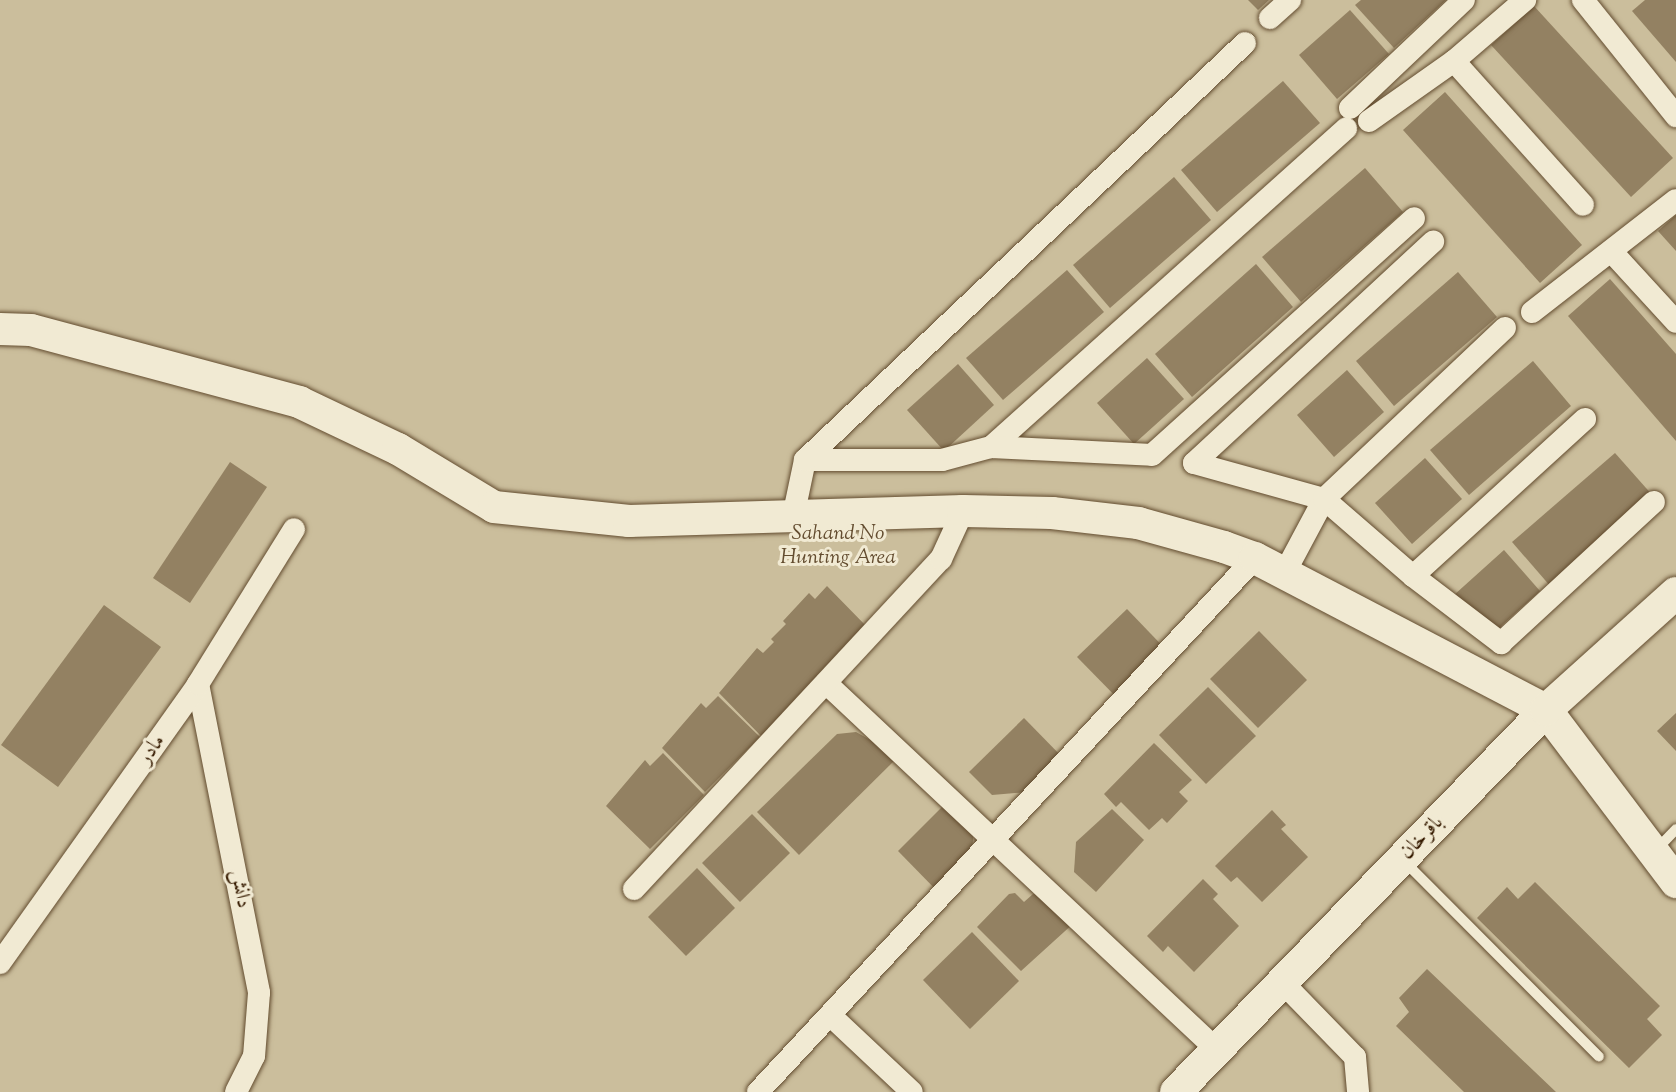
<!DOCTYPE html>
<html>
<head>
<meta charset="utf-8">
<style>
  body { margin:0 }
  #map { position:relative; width:1676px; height:1092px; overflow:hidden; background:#e9dfbc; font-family:"Sorts Mill Goudy",Amiri,serif }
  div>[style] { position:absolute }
  .green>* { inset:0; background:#cbbe9c }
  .building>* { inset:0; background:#938162 }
  .roads { filter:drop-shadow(0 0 2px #634c2f) drop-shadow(0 0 2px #634c2f) }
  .lane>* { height:10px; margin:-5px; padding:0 5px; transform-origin:5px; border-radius:5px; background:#f1ead3 }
  .street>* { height:22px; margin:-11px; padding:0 11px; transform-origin:11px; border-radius:11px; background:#f1ead3 }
  .secondary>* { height:32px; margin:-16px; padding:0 16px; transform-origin:16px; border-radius:16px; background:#f1ead3 }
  span { translate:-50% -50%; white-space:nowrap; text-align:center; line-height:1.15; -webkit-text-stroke:6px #f1ead3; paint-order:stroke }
  .park-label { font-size:21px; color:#634c2f; font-style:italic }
  .street-label { font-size:21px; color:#361b00 }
</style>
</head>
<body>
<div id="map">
  <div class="green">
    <div style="clip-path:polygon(0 0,1676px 0,1676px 1092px,0 1092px)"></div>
  </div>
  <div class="building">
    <div style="clip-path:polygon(1248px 0,1269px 0,1258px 10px)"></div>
    <div style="clip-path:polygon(1361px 0,1446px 0,1394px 48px,1355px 5px)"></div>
    <div style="clip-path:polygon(1645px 0,1676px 0,1676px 62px,1632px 11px)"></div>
    <div style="clip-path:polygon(1534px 6px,1673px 158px,1631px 197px,1491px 45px)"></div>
    <div style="clip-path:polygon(1350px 10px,1389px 54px,1337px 99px,1299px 55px)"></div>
    <div style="clip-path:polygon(1283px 81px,1320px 123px,1217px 212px,1181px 170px)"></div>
    <div style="clip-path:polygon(1445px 92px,1582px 245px,1540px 283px,1403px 130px)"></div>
    <div style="clip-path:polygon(1365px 168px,1403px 212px,1301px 302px,1262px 257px)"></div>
    <div style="clip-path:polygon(1174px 177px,1211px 220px,1110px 308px,1073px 265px)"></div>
    <div style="clip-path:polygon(1676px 215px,1676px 251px,1658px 231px)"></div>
    <div style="clip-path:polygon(1256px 264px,1293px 307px,1192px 397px,1155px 354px)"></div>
    <div style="clip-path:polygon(1067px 270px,1104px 312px,1003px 400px,966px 358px)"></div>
    <div style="clip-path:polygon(1458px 272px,1497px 317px,1394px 406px,1356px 361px)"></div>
    <div style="clip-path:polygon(1610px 279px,1676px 354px,1676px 441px,1568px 316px)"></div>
    <div style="clip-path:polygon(1147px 358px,1184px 399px,1134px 444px,1097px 403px)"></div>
    <div style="clip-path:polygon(1533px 361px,1571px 406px,1469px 495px,1430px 450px)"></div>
    <div style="clip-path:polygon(958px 364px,994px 405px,944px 451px,907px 410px)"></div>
    <div style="clip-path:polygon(1347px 370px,1384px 412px,1334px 457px,1297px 415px)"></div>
    <div style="clip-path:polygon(1615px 453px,1654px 497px,1551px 587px,1512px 542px)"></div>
    <div style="clip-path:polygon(1425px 458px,1462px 499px,1412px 544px,1375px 503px)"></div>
    <div style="clip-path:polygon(230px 462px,267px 487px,190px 603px,153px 578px)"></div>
    <div style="clip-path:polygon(1504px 550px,1540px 591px,1490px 636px,1454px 595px)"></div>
    <div style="clip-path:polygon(827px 586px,868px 628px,762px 737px,719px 693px,757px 648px,763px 653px,774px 642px,771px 639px,786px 624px,783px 621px,809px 593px,815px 599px)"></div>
    <div style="clip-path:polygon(104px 605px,161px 647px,58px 787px,1px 745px)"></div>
    <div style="clip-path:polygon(1127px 609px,1174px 658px,1125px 706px,1077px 657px)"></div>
    <div style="clip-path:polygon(1259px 631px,1307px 680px,1258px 728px,1210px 679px)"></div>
    <div style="clip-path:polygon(1208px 687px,1256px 736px,1206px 784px,1159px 735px)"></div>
    <div style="clip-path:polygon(718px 696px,760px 737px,705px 792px,662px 748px,701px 703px,706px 708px)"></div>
    <div style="clip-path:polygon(1676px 713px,1676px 751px,1657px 731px)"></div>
    <div style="clip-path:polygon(1024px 718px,1068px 763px,1039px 791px,992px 795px,969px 772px)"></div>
    <div style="clip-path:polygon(856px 732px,899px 756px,799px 855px,757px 812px,837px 734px)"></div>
    <div style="clip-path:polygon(1154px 743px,1192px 780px,1179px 792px,1188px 801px,1167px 823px,1162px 818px,1149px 830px,1121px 802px,1116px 807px,1104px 794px)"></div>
    <div style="clip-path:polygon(663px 753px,704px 795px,650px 849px,606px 806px,645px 760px,650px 766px)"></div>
    <div style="clip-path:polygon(952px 797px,975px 821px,970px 868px,942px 896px,898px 851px)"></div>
    <div style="clip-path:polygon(1112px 809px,1144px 840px,1096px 892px,1074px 872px,1076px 842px)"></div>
    <div style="clip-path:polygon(1272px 810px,1286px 825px,1281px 829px,1308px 857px,1262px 902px,1237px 877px,1231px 882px,1215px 866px)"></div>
    <div style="clip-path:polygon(752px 814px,790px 853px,740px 902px,702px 863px)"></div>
    <div style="clip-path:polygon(697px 868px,735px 908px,686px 956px,648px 917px)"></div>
    <div style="clip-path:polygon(1203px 879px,1218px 894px,1213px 899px,1239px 926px,1194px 972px,1168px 946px,1163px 952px,1147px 936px)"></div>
    <div style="clip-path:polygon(1535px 882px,1660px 1006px,1647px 1019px,1662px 1035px,1629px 1068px,1477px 918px,1507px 887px,1518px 899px)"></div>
    <div style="clip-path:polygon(1015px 893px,1024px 902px,1033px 894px,1049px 896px,1075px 922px,1021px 971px,977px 927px,1009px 894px)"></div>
    <div style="clip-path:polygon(972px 932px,1019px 981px,970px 1029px,923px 980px)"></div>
    <div style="clip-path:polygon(1427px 969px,1556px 1092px,1464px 1092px,1396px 1026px,1409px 1012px,1399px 998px)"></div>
  </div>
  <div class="roads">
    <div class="lane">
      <div style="left:1656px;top:850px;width:29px;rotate:-46deg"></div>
      <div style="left:1404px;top:861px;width:276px;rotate:45.1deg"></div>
    </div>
    <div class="street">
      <div style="left:1583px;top:0;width:149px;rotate:51.3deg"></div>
      <div style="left:1270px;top:18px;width:27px;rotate:-42deg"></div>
      <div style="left:1454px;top:61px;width:193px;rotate:48.1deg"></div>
      <div style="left:1350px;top:108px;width:157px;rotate:-43.5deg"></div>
      <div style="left:1369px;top:121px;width:104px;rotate:-35.2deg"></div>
      <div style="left:1454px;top:61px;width:94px;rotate:-40.7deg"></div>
      <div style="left:1611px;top:251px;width:96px;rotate:47.5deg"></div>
      <div style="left:1532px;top:312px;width:182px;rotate:-37.9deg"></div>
      <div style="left:991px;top:447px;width:477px;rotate:-41.9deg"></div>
      <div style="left:805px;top:460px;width:137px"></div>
      <div style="left:942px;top:460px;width:51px;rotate:-14.9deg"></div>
      <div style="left:991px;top:447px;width:161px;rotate:2.8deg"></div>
      <div style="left:1152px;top:455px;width:353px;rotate:-42.1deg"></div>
      <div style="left:1194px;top:463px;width:135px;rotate:15.5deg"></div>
      <div style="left:1324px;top:499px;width:118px;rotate:40.9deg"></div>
      <div style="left:1413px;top:576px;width:111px;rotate:37.3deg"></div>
      <div style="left:1501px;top:643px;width:208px;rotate:-42.7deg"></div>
      <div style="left:1194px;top:463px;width:326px;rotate:-42.8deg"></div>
      <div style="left:793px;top:517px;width:58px;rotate:-78.1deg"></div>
      <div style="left:805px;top:460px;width:606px;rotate:-43.46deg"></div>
      <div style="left:1284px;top:574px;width:85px;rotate:-61.9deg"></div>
      <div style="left:1324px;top:499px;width:249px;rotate:-43.4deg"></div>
      <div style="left:1413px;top:576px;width:233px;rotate:-42.4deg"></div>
      <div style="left:826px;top:683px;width:536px;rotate:43.19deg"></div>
      <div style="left:198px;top:684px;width:315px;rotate:78.8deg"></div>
      <div style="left:259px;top:993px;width:63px;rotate:94.5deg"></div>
      <div style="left:254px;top:1056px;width:40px;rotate:116.6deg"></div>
      <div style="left:634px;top:889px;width:451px;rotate:-47.1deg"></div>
      <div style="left:941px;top:559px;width:53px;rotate:-65.4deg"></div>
      <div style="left:0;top:963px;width:342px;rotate:-54.6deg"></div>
      <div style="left:198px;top:684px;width:182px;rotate:-58.2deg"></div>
      <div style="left:1283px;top:983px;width:103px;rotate:45.8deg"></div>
      <div style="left:1355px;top:1057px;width:35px;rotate:85deg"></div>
      <div style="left:830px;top:1015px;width:112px;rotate:43.2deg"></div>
      <div style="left:758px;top:1092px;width:729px;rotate:-47.06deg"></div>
    </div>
    <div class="secondary">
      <div style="left:0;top:329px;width:31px;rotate:2deg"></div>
      <div style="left:31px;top:330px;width:278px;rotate:15deg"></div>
      <div style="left:299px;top:402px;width:110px;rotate:25.4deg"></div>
      <div style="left:398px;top:449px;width:112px;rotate:31.1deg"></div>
      <div style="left:494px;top:507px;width:136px;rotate:5.9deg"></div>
      <div style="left:629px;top:521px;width:334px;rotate:-1.7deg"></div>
      <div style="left:963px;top:511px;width:89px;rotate:1.3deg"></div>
      <div style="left:1052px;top:513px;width:87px;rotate:6.6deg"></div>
      <div style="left:1138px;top:523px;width:89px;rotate:15.6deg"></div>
      <div style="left:1224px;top:547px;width:33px;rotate:20deg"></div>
      <div style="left:1255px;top:558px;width:328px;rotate:27.6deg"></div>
      <div style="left:1546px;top:710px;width:216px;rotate:52.9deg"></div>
      <div style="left:1176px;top:1092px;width:532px;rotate:-45.91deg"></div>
      <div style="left:1546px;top:710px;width:175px;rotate:-42deg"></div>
    </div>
  </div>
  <div class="park-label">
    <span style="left:838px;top:546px">Sahand No<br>Hunting Area</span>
  </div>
  <div class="street-label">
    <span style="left:152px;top:750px;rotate:-55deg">مادر</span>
    <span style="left:1422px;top:838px;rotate:-46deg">باقرخان</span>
    <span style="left:240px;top:889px;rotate:80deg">دانش</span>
  </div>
</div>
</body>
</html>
